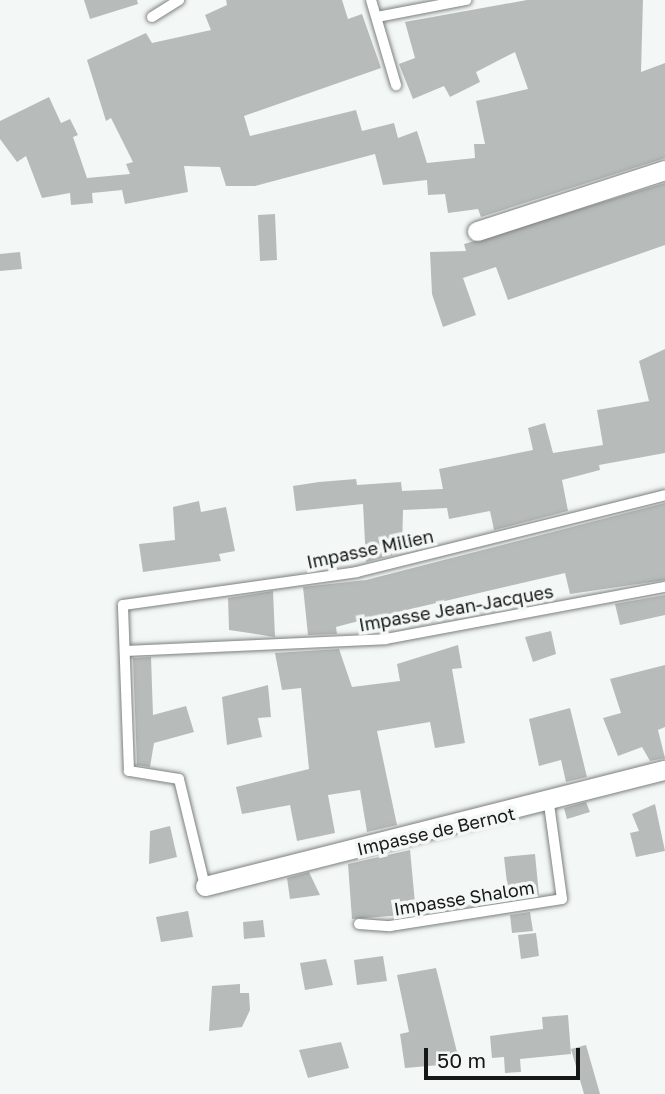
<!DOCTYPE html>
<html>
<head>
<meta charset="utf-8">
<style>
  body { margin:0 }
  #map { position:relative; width:665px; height:1094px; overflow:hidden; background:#f3f8f7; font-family:"Golos Text",sans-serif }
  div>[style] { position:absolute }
  .building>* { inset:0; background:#b7bcbb }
  .roads { filter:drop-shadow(0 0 2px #7b7f7f) drop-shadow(0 0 2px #7b7f7f) }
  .lane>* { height:10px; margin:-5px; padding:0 5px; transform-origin:5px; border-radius:5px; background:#fff }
  .street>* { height:19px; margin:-9.5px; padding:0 9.5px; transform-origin:9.5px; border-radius:9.5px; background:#fff }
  span { translate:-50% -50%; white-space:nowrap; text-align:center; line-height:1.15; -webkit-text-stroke:7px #f3f8f7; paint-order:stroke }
  .street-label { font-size:18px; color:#161717 }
  .scale { position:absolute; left:424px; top:1048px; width:156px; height:32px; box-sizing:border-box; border:4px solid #161717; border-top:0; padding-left:9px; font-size:21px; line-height:24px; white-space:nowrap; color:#161717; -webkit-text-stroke:5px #f3f8f7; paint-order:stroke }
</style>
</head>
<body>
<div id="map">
  <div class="building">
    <div style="clip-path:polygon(84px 0,137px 0,138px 4px,90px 19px)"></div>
    <div style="clip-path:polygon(226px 0,342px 0,348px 19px,362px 14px,381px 68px,244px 116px,250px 136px,356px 110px,362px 131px,394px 123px,398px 138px,417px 131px,427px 163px,475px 158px,474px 144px,485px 144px,476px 101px,528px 89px,515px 52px,476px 72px,480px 82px,450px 97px,444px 86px,413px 99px,399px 64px,415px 58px,405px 22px,527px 0,643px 0,641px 72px,665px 63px,665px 158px,481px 217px,478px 209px,448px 213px,445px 194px,428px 195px,427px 180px,383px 185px,375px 154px,255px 186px,226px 186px,220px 167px,184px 166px,188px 192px,125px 204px,122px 190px,92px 193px,93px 203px,71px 205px,70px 193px,42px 198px,26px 156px,17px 162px,0 139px,0 121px,49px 97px,61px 123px,70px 119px,78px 135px,73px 137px,87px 178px,130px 174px,126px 164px,133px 162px,111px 118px,106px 121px,87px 60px,146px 33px,152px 43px,211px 30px,205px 15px,227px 5px)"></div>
    <div style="clip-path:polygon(665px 183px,665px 245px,508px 300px,496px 267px,463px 278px,476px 315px,443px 327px,432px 294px,430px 252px,466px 251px,464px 244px,471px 242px)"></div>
    <div style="clip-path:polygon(275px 214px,277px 260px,260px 261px,258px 215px)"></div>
    <div style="clip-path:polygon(20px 252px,22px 269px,0 271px,0 254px)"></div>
    <div style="clip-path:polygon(665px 349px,665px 453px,599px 465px,600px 470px,562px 480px,568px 511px,494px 530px,490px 511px,449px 519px,447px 508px,403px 510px,402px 553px,366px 562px,363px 504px,296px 511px,293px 486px,319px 482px,356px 479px,357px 485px,401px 482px,402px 491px,443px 489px,439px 469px,533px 450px,528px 428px,545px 423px,553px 453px,603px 445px,597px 410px,649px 401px,639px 361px)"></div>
    <div style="clip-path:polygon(199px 501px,201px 512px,226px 507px,235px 551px,219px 554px,221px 561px,143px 572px,139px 544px,175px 540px,173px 507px)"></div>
    <div style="clip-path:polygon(665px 503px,665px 580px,570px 594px,565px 573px,351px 623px,336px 627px,337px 634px,308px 635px,303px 587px,366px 580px)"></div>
    <div style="clip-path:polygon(273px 591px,275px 637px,229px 630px,228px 598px)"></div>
    <div style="clip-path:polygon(665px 595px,665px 615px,620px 625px,615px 604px)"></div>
    <div style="clip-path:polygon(551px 631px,556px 654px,533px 662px,525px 637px)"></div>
    <div style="clip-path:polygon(458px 645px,462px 668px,452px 669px,465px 743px,435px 748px,430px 722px,377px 731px,397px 825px,367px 832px,360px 790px,328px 795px,335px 833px,297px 841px,290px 805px,242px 814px,236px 787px,309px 769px,301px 688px,282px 690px,275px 653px,339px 649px,352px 687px,400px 681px,397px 664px)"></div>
    <div style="clip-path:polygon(151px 657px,153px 715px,186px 706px,194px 732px,154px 743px,150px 767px,137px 765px,133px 658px)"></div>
    <div style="clip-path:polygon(665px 665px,665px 727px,658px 730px,665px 758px,650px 761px,642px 747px,618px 756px,603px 718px,621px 713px,610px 679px)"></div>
    <div style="clip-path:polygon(268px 685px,271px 717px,258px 718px,262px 737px,227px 745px,222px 697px)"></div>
    <div style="clip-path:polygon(570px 708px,587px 777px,566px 782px,561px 760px,539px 766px,529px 719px)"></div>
    <div style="clip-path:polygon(586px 802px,590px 812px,567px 819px,564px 808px)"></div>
    <div style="clip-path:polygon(655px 804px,665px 851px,636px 857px,630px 833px,639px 831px,632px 814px)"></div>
    <div style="clip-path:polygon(170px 826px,177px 857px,149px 864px,150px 831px)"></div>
    <div style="clip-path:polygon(410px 850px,416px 914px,352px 919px,348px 864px)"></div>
    <div style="clip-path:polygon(535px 854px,539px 895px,509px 900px,504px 857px)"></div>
    <div style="clip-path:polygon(309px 872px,320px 895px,290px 899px,287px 878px)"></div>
    <div style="clip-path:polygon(188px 911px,193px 937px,161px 942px,156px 917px)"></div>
    <div style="clip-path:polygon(530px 912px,533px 931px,512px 933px,510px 915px)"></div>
    <div style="clip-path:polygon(263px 920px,265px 937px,244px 939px,243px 922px)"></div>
    <div style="clip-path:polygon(536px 933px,539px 956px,521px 959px,518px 935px)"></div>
    <div style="clip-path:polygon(383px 956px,387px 981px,357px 985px,354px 960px)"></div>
    <div style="clip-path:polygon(326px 959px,333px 985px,305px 990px,300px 963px)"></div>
    <div style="clip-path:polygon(436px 968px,458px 1056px,439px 1059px,440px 1065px,405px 1068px,400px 1034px,409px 1032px,397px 975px)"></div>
    <div style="clip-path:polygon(240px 984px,240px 993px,249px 993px,250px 1010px,242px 1027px,209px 1031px,212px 986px)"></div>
    <div style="clip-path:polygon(568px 1015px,571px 1054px,520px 1059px,521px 1072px,505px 1073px,504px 1057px,492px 1058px,490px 1036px,543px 1029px,542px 1017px)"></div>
    <div style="clip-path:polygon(341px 1042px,349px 1068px,308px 1078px,299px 1050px)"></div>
    <div style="clip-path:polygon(586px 1045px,600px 1094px,584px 1094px,571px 1049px)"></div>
  </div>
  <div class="roads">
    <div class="lane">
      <div style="left:371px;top:0;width:89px;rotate:73.6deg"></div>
      <div style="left:152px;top:17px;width:32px;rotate:-32deg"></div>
      <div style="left:377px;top:17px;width:91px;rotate:-10.8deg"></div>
      <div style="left:125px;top:651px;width:261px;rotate:-2.6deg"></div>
      <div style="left:386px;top:639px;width:284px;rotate:-10.6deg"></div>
      <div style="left:205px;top:886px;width:110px;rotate:-103.7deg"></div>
      <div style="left:179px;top:779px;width:51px;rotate:-170.9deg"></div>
      <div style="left:129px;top:771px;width:166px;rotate:-92.1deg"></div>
      <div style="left:123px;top:605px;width:236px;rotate:-8deg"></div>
      <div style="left:357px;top:572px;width:317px;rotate:-14deg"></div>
      <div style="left:359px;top:924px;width:31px;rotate:4deg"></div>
      <div style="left:390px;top:926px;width:174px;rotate:-8.9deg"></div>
      <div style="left:562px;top:899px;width:96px;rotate:-97.8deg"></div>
    </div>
    <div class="street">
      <div style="left:477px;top:231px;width:198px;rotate:-18deg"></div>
      <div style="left:205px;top:886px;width:474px;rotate:-14.2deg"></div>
    </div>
  </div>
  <div class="street-label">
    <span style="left:370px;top:549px;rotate:-12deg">Impasse Milien</span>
    <span style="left:456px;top:608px;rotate:-10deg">Impasse Jean-Jacques</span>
    <span style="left:436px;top:831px;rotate:-13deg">Impasse de Bernot</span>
    <span style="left:464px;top:898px;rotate:-9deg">Impasse Shalom</span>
  </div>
  <div class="scale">50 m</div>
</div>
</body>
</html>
